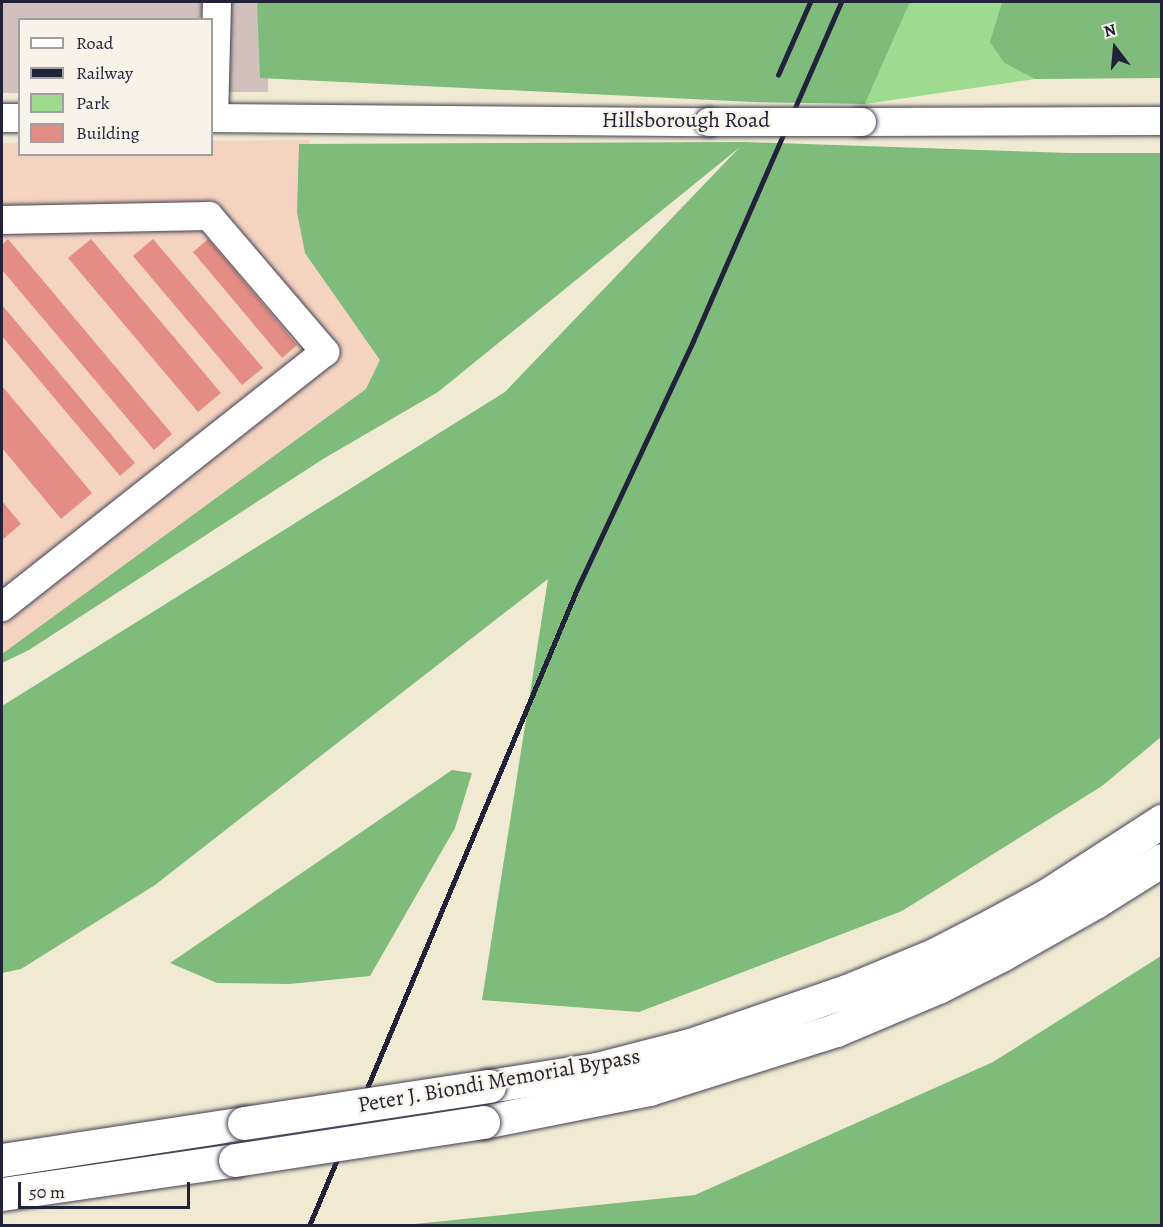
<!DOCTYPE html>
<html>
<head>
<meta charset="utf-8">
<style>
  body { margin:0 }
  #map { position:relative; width:1163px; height:1227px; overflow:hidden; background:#f1ead3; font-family:Alegreya,serif }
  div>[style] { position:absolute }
  .built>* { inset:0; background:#f5d3c1 }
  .industrial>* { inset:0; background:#d1c0bc }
  .green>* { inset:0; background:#9fdb8f }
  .forest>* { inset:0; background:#7fbb7a }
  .building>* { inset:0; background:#e48d85 }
  .roads { filter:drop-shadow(0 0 2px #414052) drop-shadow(0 0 2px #414052) }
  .minor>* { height:28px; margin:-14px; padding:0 14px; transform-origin:14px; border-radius:14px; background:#fff }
  .highway>* { height:33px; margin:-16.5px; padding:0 16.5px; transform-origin:16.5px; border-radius:16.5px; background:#fff }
  .rail>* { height:4.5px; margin:-2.25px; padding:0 2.25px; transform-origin:2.25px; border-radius:2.25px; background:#22223b }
  .bridges { filter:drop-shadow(0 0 2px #414052) drop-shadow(0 0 2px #414052) }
  .minor-bridge>* { height:28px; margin:-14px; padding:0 14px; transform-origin:14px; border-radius:14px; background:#fff }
  .highway-bridge>* { height:33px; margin:-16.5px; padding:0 16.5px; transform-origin:16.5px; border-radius:16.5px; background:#fff }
  span { translate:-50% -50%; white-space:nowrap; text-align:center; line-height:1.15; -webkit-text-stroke:4.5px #f7f3e8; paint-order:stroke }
  .street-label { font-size:22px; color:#22223b }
  .frame { position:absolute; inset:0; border:3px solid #22223b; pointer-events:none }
  .legend { position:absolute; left:18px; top:18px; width:195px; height:138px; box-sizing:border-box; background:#f7f3e8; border:2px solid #a29fa3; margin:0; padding:8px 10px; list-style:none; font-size:18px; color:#22223b }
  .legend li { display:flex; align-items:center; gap:12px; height:30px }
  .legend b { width:30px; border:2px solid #a29fa3 }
  .north { position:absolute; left:1085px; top:18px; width:60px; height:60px; -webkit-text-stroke:4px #f7f3e8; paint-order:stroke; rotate:344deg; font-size:16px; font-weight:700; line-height:24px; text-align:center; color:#22223b }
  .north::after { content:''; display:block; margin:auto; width:21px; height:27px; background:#22223b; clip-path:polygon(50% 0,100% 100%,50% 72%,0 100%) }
  .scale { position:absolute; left:18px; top:1182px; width:172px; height:27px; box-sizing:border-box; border:3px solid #22223b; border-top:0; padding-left:8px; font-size:18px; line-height:21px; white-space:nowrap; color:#22223b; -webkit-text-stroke:4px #f7f3e8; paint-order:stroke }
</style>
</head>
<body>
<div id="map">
  <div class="built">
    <div style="clip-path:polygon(309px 140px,304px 240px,404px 371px,2px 664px,2px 143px,19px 143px,20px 154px,212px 154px,212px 141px)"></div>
  </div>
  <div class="industrial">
    <div style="clip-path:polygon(2px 2px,269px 2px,268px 92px,212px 92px,212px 20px,20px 20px,19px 93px,2px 93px)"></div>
  </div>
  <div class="green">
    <div style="clip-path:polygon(910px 2px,1002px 2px,991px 42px,1004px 63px,1035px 79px,865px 104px)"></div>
  </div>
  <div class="forest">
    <div style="clip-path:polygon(257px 2px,910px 2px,865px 104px,753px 102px,260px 78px)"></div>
    <div style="clip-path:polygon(1002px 2px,1161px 2px,1161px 78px,1035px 79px,1004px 63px,990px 42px)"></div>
    <div style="clip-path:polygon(745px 142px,1069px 153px,1161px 153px,1161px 737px,1102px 786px,902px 911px,639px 1012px,482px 1000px,548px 579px,155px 885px,21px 969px,2px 973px,2px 706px,505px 392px,740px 147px,438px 392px,323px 459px,29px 650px,2px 663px,2px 654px,366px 389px,380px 360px,305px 253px,297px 212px,299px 144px)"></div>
    <div style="clip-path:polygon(452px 770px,472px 773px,455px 828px,370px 976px,289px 984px,217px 983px,170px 963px)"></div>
    <div style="clip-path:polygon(1161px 956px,1161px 1225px,405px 1225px,695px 1195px,993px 1062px)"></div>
  </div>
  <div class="building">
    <div style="clip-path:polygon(8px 239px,172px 434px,154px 450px,2px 270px,2px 245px)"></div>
    <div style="clip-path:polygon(91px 239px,221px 393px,198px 412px,68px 258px)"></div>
    <div style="clip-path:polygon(153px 239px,263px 368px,242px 385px,133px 256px)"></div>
    <div style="clip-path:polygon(208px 239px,297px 345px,282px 358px,193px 252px)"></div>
    <div style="clip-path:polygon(2px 305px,135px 463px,120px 476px,2px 336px)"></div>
    <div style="clip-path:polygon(2px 386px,92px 493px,61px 519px,2px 448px)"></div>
    <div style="clip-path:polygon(2px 501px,21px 524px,2px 540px)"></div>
  </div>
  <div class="roads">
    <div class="minor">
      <div style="left:2px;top:118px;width:18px"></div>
      <div style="left:212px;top:118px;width:497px;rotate:0.5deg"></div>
      <div style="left:214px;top:118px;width:116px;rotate:-88.5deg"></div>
      <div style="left:862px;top:122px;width:300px;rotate:-0.2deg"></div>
      <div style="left:2px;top:220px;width:207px;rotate:-1.1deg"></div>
      <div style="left:209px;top:216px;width:179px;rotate:49.5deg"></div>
      <div style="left:325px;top:352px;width:412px;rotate:141.7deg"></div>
    </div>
    <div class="highway">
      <div style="left:489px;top:1086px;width:109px;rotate:-8.9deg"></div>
      <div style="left:597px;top:1069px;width:96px;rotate:-14.5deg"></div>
      <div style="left:690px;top:1045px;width:166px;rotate:-19deg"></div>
      <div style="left:847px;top:991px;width:94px;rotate:-22.5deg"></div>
      <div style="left:934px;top:955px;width:65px;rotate:-27.3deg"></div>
      <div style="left:992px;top:925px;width:65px;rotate:-28.5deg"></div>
      <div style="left:1049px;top:894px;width:135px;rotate:-32.9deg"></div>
      <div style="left:483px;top:1122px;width:169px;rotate:-11.2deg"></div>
      <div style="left:649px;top:1089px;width:196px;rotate:-17.5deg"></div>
      <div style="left:836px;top:1030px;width:111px;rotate:-22.9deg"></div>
      <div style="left:938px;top:987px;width:73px;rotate:-26.9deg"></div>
      <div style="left:1003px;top:954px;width:106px;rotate:-29.5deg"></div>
      <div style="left:1095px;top:902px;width:79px;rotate:-32.1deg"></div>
      <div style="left:2px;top:1160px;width:245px;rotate:-8.7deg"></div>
      <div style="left:2px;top:1194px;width:235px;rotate:-8.3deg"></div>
    </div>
  </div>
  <div class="rail">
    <div style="left:778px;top:75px;width:80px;rotate:-66.3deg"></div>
    <div style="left:309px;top:1226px;width:691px;rotate:-67.18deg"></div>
    <div style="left:577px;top:589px;width:274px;rotate:-64.9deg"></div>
    <div style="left:693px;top:341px;width:370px;rotate:-66.4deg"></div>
  </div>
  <div class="bridges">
    <div class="minor-bridge">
      <div style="left:709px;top:122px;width:153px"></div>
    </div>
    <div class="highway-bridge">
      <div style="left:244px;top:1123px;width:248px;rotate:-8.6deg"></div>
      <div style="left:235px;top:1160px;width:251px;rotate:-8.7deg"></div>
    </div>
  </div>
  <div class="street-label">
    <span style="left:686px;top:121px">Hillsborough Road</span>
    <span style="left:499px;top:1081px;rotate:-10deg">Peter J. Biondi Memorial Bypass</span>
  </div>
  <div class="frame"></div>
  <ul class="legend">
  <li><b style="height:8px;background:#fff"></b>Road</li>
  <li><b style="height:8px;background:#22223b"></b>Railway</li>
  <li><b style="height:16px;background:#9fdb8f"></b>Park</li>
  <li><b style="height:16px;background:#e48d85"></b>Building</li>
  </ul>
  <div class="north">N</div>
  <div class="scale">50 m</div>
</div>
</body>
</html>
